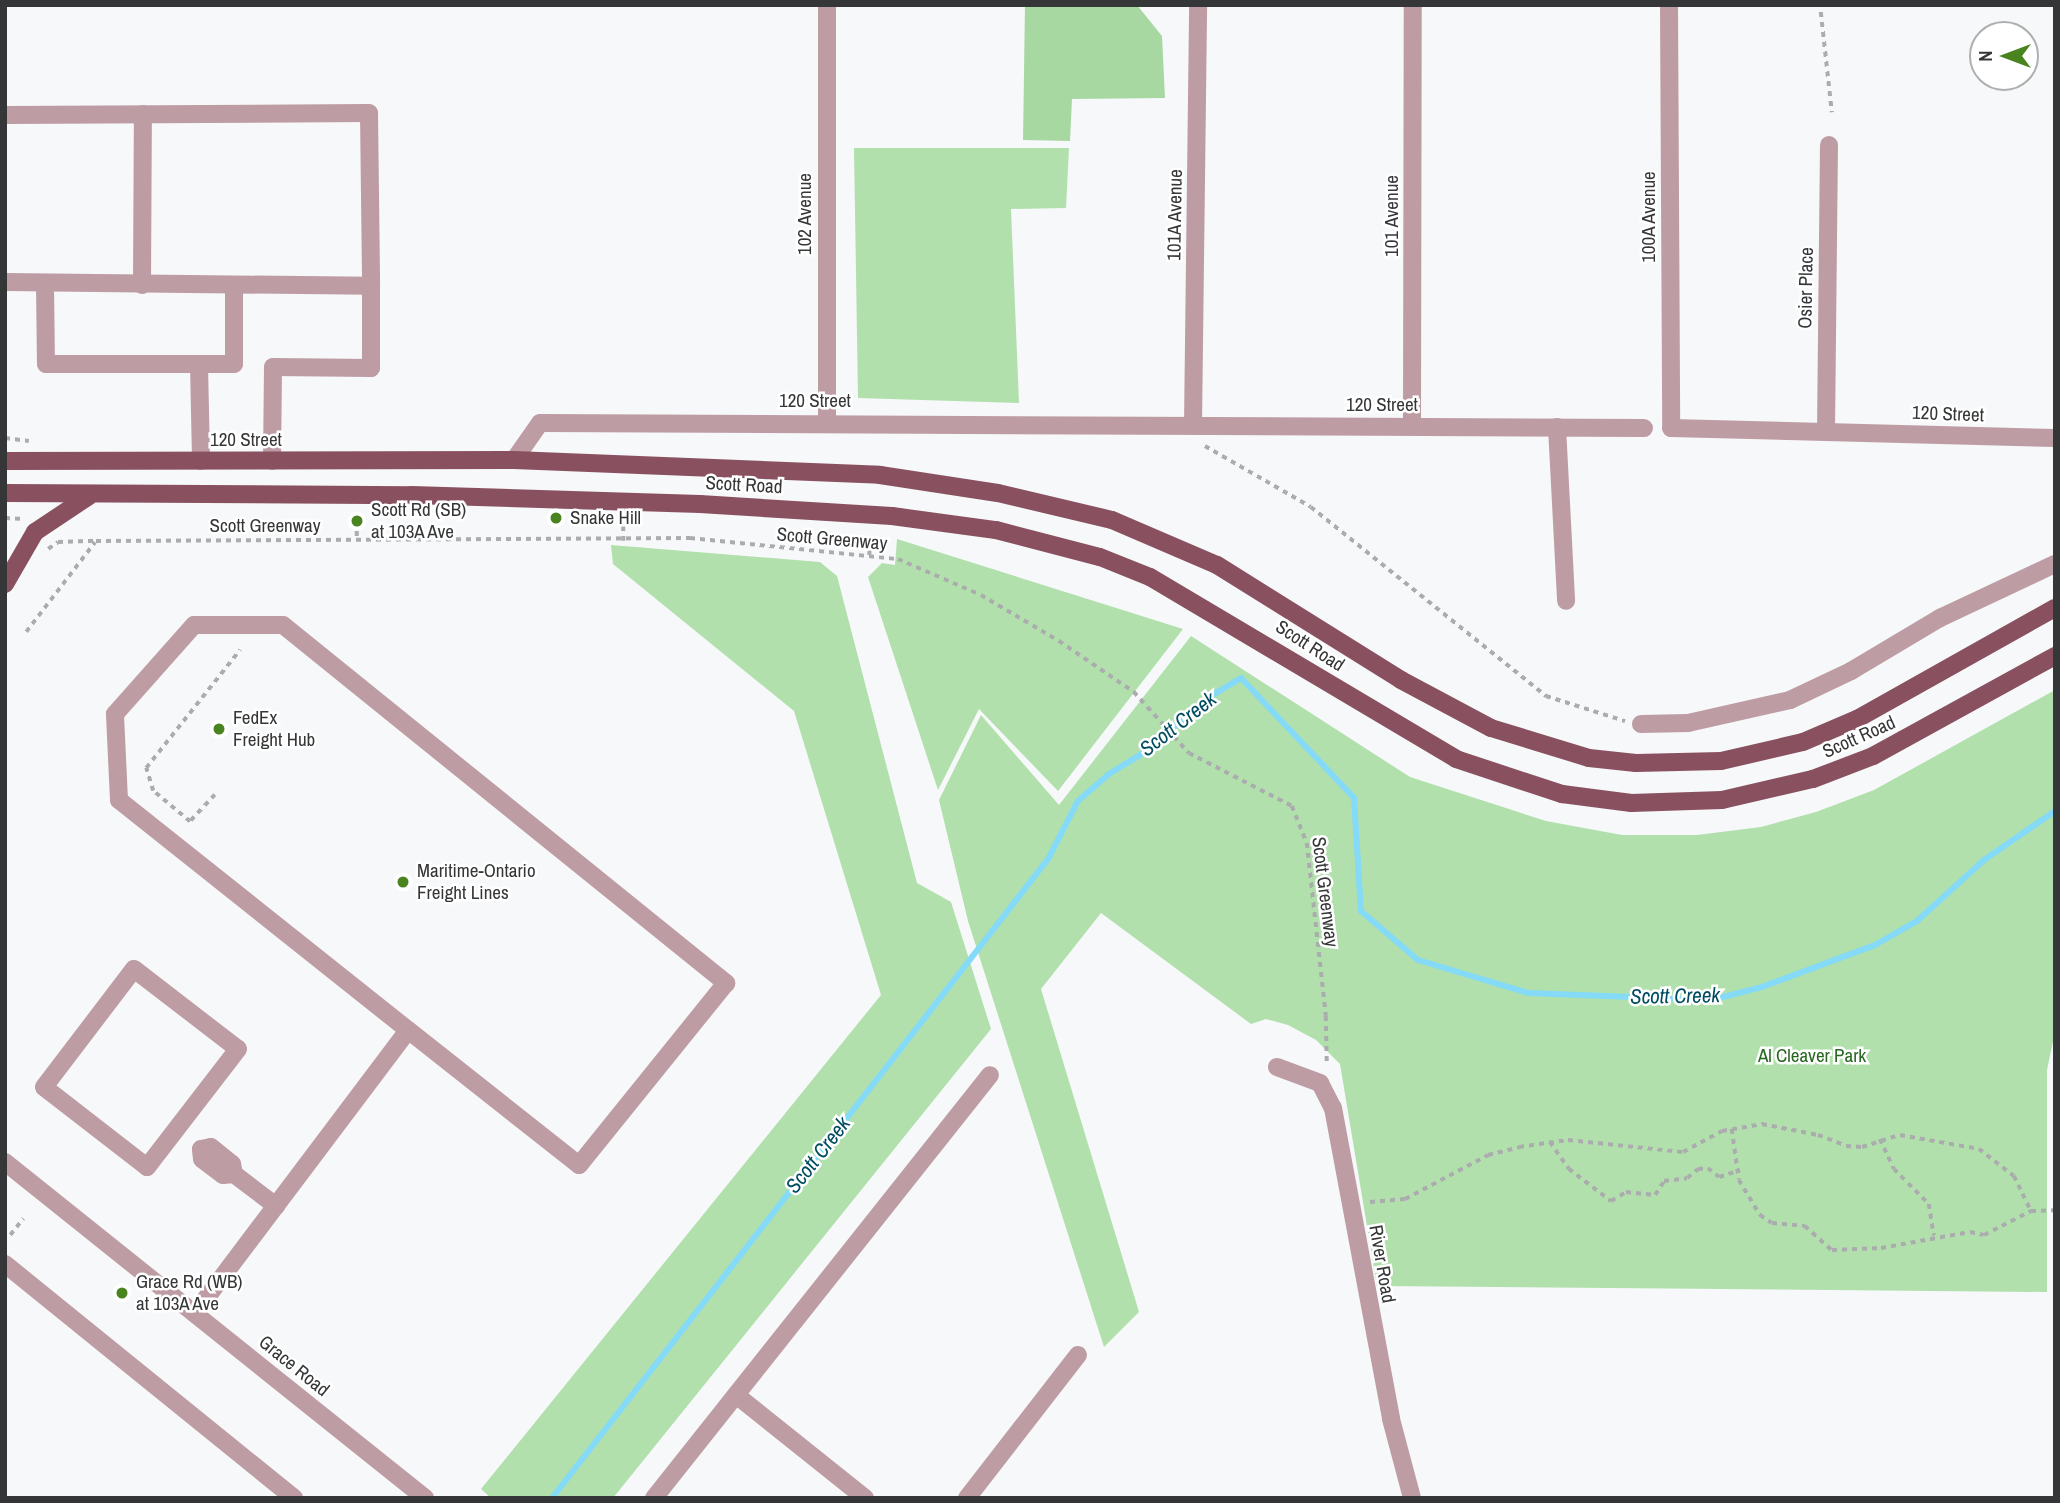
<!DOCTYPE html>
<html>
<head>
<meta charset="utf-8">
<style>
  body { margin:0 }
  #map { position:relative; width:2060px; height:1503px; overflow:hidden; background:#f6f8fa; font-family:"Archivo Narrow",sans-serif }
  div>[style] { position:absolute }
  .green>* { inset:0; background:#b1e0ac }
  .forest>* { inset:0; background:#a7d8a1 }
  .stream>* { height:6px; margin:-3px; padding:0 3px; transform-origin:3px; border-radius:3px; background:#85daf8 }
  .path>* { height:3.5px; margin-top:-1.75px; transform-origin:0; background:repeating-linear-gradient(90deg,#aaacad 0 5px,transparent 0 10px) }
  .minor>* { height:18px; margin:-9px; padding:0 9px; transform-origin:9px; border-radius:9px; background:#be9ca4 }
  .major>* { height:18px; margin:-9px; padding:0 9px; transform-origin:9px; border-radius:9px; background:#895160 }
  .dots>* { width:19px; height:19px; translate:-50% -50%; box-sizing:border-box; border:4px solid #fff; border-radius:50% }
  span { translate:-50% -50%; white-space:nowrap; text-align:center; line-height:1.15; -webkit-text-stroke:5px #fff; paint-order:stroke }
  .street-label { font-size:19px; color:#353637 }
  .poi-label { font-size:19px; color:#353637 }
  .left { translate:0 -50%; text-align:left }
  .park-label { font-size:19px; color:#276721 }
  .water-label { font-size:21px; color:#004d61; font-style:italic }
  .frame { position:absolute; inset:0; border:7px solid #353637; pointer-events:none }
  .north { position:absolute; left:1969px; top:21px; width:70px; height:70px; box-sizing:border-box; background:#fff; border:2px solid #aeafaf; border-radius:50%; rotate:270deg; font-size:19px; font-weight:700; line-height:28px; text-align:center; color:#353637 }
  .north::after { content:''; display:block; margin:auto; width:24px; height:32px; background:#4a8420; clip-path:polygon(50% 0,100% 100%,50% 72%,0 100%) }
</style>
</head>
<body>
<div id="map">
  <div class="green">
    <div style="clip-path:polygon(854px 148px,1069px 148px,1066px 208px,1011px 209px,1019px 403px,858px 398px)"></div>
    <div style="clip-path:polygon(897px 539px,1183px 629px,1058px 791px,979px 709px,938px 790px,868px 577px,882px 563px,895px 565px)"></div>
    <div style="clip-path:polygon(611px 545px,820px 562px,837px 576px,917px 883px,951px 902px,991px 1029px,613px 1498px,491px 1498px,481px 1489px,881px 995px,794px 711px,613px 564px)"></div>
    <div style="clip-path:polygon(1191px 636px,1410px 777px,1546px 821px,1622px 835px,1697px 835px,1761px 827px,1816px 812px,1874px 790px,2055px 690px,2055px 1032px,2047px 1070px,2047px 1292px,1377px 1286px,1340px 1064px,1316px 1040px,1288px 1025px,1266px 1019px,1251px 1024px,1101px 913px,1041px 989px,1139px 1312px,1104px 1347px,968px 921px,939px 800px,981px 715px,1059px 805px)"></div>
  </div>
  <div class="forest">
    <div style="clip-path:polygon(1025px 5px,1137px 5px,1162px 36px,1165px 98px,1072px 99px,1070px 141px,1023px 140px)"></div>
  </div>
  <div class="stream">
    <div style="left:552px;top:1498px;width:809px;rotate:-52.18deg"></div>
    <div style="left:1048px;top:859px;width:65px;rotate:-62.7deg"></div>
    <div style="left:1078px;top:801px;width:41px;rotate:-41.1deg"></div>
    <div style="left:1109px;top:774px;width:46px;rotate:-31.6deg"></div>
    <div style="left:1148px;top:750px;width:77px;rotate:-41.3deg"></div>
    <div style="left:1206px;top:699px;width:41px;rotate:-31deg"></div>
    <div style="left:1241px;top:678px;width:165px;rotate:46.7deg"></div>
    <div style="left:1354px;top:798px;width:113px;rotate:86.5deg"></div>
    <div style="left:1361px;top:911px;width:75px;rotate:40.7deg"></div>
    <div style="left:1418px;top:960px;width:115px;rotate:16.7deg"></div>
    <div style="left:1528px;top:993px;width:183px;rotate:2.2deg"></div>
    <div style="left:1711px;top:1000px;width:53px;rotate:-14.3deg"></div>
    <div style="left:1762px;top:987px;width:121px;rotate:-20.4deg"></div>
    <div style="left:1875px;top:945px;width:48px;rotate:-29.7deg"></div>
    <div style="left:1917px;top:921px;width:91px;rotate:-42.3deg"></div>
    <div style="left:1984px;top:860px;width:86px;rotate:-34.6deg"></div>
  </div>
  <div class="path">
    <div style="left:1821px;top:12px;width:101px;rotate:83.7deg"></div>
    <div style="left:5px;top:438px;width:24px;rotate:7deg"></div>
    <div style="left:1205px;top:446px;width:122px;rotate:29.9deg"></div>
    <div style="left:1311px;top:507px;width:302px;rotate:38.8deg"></div>
    <div style="left:1546px;top:696px;width:83px;rotate:17.6deg"></div>
    <div style="left:5px;top:518px;width:19px;rotate:3deg"></div>
    <div style="left:357px;top:521px;width:19px;rotate:90deg"></div>
    <div style="left:623px;top:541px;width:23px;rotate:-90deg"></div>
    <div style="left:48px;top:549px;width:12px;rotate:-35deg"></div>
    <div style="left:58px;top:542px;width:38px;rotate:-2deg"></div>
    <div style="left:96px;top:541px;width:594px;rotate:-0.29deg"></div>
    <div style="left:690px;top:538px;width:209px;rotate:5.8deg"></div>
    <div style="left:898px;top:559px;width:90px;rotate:23.4deg"></div>
    <div style="left:981px;top:595px;width:91px;rotate:30.5deg"></div>
    <div style="left:1059px;top:641px;width:91px;rotate:34.2deg"></div>
    <div style="left:1134px;top:692px;width:82px;rotate:48deg"></div>
    <div style="left:1189px;top:753px;width:116px;rotate:27.2deg"></div>
    <div style="left:1292px;top:806px;width:40px;rotate:68deg"></div>
    <div style="left:1307px;top:843px;width:174px;rotate:83.7deg"></div>
    <div style="left:1326px;top:1016px;width:49px;rotate:88.8deg"></div>
    <div style="left:869px;top:555px;width:16px;rotate:-86deg"></div>
    <div style="left:26px;top:632px;width:113px;rotate:-52.5deg"></div>
    <div style="left:215px;top:795px;width:37px;rotate:133deg"></div>
    <div style="left:190px;top:822px;width:48px;rotate:-140deg"></div>
    <div style="left:153px;top:791px;width:24px;rotate:-107deg"></div>
    <div style="left:146px;top:768px;width:151px;rotate:-51.5deg"></div>
    <div style="left:1732px;top:1129px;width:51px;rotate:82.2deg"></div>
    <div style="left:1739px;top:1180px;width:41px;rotate:59deg"></div>
    <div style="left:1760px;top:1215px;width:14px;rotate:34deg"></div>
    <div style="left:1772px;top:1223px;width:33px;rotate:5deg"></div>
    <div style="left:1805px;top:1226px;width:36px;rotate:42deg"></div>
    <div style="left:1832px;top:1250px;width:49px;rotate:-2.3deg"></div>
    <div style="left:1881px;top:1248px;width:90px;rotate:-10.2deg"></div>
    <div style="left:1970px;top:1232px;width:14px;rotate:12deg"></div>
    <div style="left:1984px;top:1235px;width:53px;rotate:-27.1deg"></div>
    <div style="left:1880px;top:1139px;width:33px;rotate:65deg"></div>
    <div style="left:1894px;top:1169px;width:49px;rotate:45deg"></div>
    <div style="left:1929px;top:1204px;width:32px;rotate:81deg"></div>
    <div style="left:1550px;top:1142px;width:33px;rotate:55deg"></div>
    <div style="left:1569px;top:1169px;width:53px;rotate:37.3deg"></div>
    <div style="left:1611px;top:1201px;width:17px;rotate:-31deg"></div>
    <div style="left:1626px;top:1192px;width:29px;rotate:6deg"></div>
    <div style="left:1655px;top:1195px;width:17px;rotate:-57deg"></div>
    <div style="left:1664px;top:1181px;width:23px;rotate:-7deg"></div>
    <div style="left:1687px;top:1178px;width:14px;rotate:-39deg"></div>
    <div style="left:1698px;top:1169px;width:10px;rotate:-6deg"></div>
    <div style="left:1708px;top:1168px;width:14px;rotate:39deg"></div>
    <div style="left:1719px;top:1177px;width:22px;rotate:-18deg"></div>
    <div style="left:1370px;top:1202px;width:35px;rotate:-5deg"></div>
    <div style="left:1405px;top:1199px;width:94px;rotate:-27.9deg"></div>
    <div style="left:1488px;top:1155px;width:32px;rotate:-14deg"></div>
    <div style="left:1519px;top:1147px;width:49px;rotate:-8.1deg"></div>
    <div style="left:1568px;top:1140px;width:116px;rotate:6deg"></div>
    <div style="left:1683px;top:1152px;width:44px;rotate:-28.3deg"></div>
    <div style="left:1722px;top:1131px;width:41px;rotate:-9.9deg"></div>
    <div style="left:1762px;top:1124px;width:57px;rotate:11.1deg"></div>
    <div style="left:1818px;top:1135px;width:30px;rotate:21deg"></div>
    <div style="left:1846px;top:1146px;width:16px;rotate:4deg"></div>
    <div style="left:1862px;top:1147px;width:40px;rotate:-18deg"></div>
    <div style="left:1900px;top:1135px;width:80px;rotate:10deg"></div>
    <div style="left:1979px;top:1149px;width:44px;rotate:37.6deg"></div>
    <div style="left:2014px;top:1176px;width:39px;rotate:64deg"></div>
    <div style="left:2031px;top:1211px;width:24px;rotate:-2deg"></div>
    <div style="left:10px;top:1235px;width:21px;rotate:-51deg"></div>
  </div>
  <div class="minor">
    <div style="left:827px;top:5px;width:417px;rotate:90deg"></div>
    <div style="left:1669px;top:5px;width:423px;rotate:89.7deg"></div>
    <div style="left:1671px;top:428px;width:384px;rotate:1.5deg"></div>
    <div style="left:5px;top:115px;width:364px;rotate:-0.3deg"></div>
    <div style="left:369px;top:113px;width:173px;rotate:89.3deg"></div>
    <div style="left:5px;top:282px;width:366px;rotate:0.6deg"></div>
    <div style="left:371px;top:286px;width:82px;rotate:90deg"></div>
    <div style="left:371px;top:368px;width:98px;rotate:-179.4deg"></div>
    <div style="left:273px;top:367px;width:94px;rotate:90.6deg"></div>
    <div style="left:45px;top:284px;width:80px;rotate:89.3deg"></div>
    <div style="left:46px;top:364px;width:188px"></div>
    <div style="left:234px;top:364px;width:79px;rotate:-90deg"></div>
    <div style="left:142px;top:285px;width:171px;rotate:-89.7deg"></div>
    <div style="left:199px;top:364px;width:97px;rotate:88.8deg"></div>
    <div style="left:1193px;top:425px;width:420px;rotate:-89.3deg"></div>
    <div style="left:1412px;top:426px;width:421px;rotate:-89.9deg"></div>
    <div style="left:1557px;top:427px;width:174px;rotate:87deg"></div>
    <div style="left:1826px;top:431px;width:286px;rotate:-89.4deg"></div>
    <div style="left:514px;top:460px;width:45px;rotate:-54.9deg"></div>
    <div style="left:540px;top:423px;width:1104px;rotate:0.26deg"></div>
    <div style="left:1641px;top:724px;width:47px;rotate:-1.2deg"></div>
    <div style="left:1688px;top:723px;width:105px;rotate:-12.7deg"></div>
    <div style="left:1790px;top:700px;width:68px;rotate:-25.4deg"></div>
    <div style="left:1851px;top:671px;width:104px;rotate:-30.8deg"></div>
    <div style="left:1940px;top:618px;width:127px;rotate:-25.2deg"></div>
    <div style="left:134px;top:969px;width:131px;rotate:37.6deg"></div>
    <div style="left:238px;top:1049px;width:149px;rotate:127.6deg"></div>
    <div style="left:147px;top:1167px;width:130px;rotate:-142.2deg"></div>
    <div style="left:44px;top:1087px;width:148px;rotate:-52.7deg"></div>
    <div style="left:1277px;top:1067px;width:46px;rotate:20.4deg"></div>
    <div style="left:1320px;top:1083px;width:28px;rotate:63deg"></div>
    <div style="left:1333px;top:1108px;width:316px;rotate:79.4deg"></div>
    <div style="left:1391px;top:1419px;width:82px;rotate:75.1deg"></div>
    <div style="left:5px;top:1162px;width:538px;rotate:38.66deg"></div>
    <div style="left:234px;top:1174px;width:11px;rotate:175deg"></div>
    <div style="left:223px;top:1175px;width:26px;rotate:-143deg"></div>
    <div style="left:202px;top:1159px;width:10px;rotate:-96deg"></div>
    <div style="left:201px;top:1149px;width:10px;rotate:-11deg"></div>
    <div style="left:211px;top:1147px;width:27px;rotate:39deg"></div>
    <div style="left:232px;top:1164px;width:10px;rotate:79deg"></div>
    <div style="left:234px;top:1174px;width:53px;rotate:37.3deg"></div>
    <div style="left:5px;top:1264px;width:372px;rotate:39deg"></div>
    <div style="left:195px;top:1313px;width:354px;rotate:-53deg"></div>
    <div style="left:408px;top:1030px;width:369px;rotate:-141.5deg"></div>
    <div style="left:119px;top:800px;width:86px;rotate:-92.7deg"></div>
    <div style="left:115px;top:714px;width:119px;rotate:-48.4deg"></div>
    <div style="left:194px;top:625px;width:89px"></div>
    <div style="left:283px;top:625px;width:570px;rotate:38.94deg"></div>
    <div style="left:726px;top:983px;width:234px;rotate:128.9deg"></div>
    <div style="left:579px;top:1165px;width:218px;rotate:-141.7deg"></div>
    <div style="left:736px;top:1395px;width:165px;rotate:38.6deg"></div>
    <div style="left:654px;top:1498px;width:540px;rotate:-51.54deg"></div>
    <div style="left:967px;top:1498px;width:181px;rotate:-52.2deg"></div>
  </div>
  <div class="major">
    <div style="left:5px;top:461px;width:509px;rotate:-0.11deg"></div>
    <div style="left:514px;top:460px;width:366px;rotate:2.3deg"></div>
    <div style="left:880px;top:475px;width:119px;rotate:8.7deg"></div>
    <div style="left:998px;top:493px;width:117px;rotate:13.3deg"></div>
    <div style="left:1112px;top:520px;width:114px;rotate:23.2deg"></div>
    <div style="left:1217px;top:565px;width:217px;rotate:32deg"></div>
    <div style="left:1401px;top:680px;width:102px;rotate:28.1deg"></div>
    <div style="left:1491px;top:728px;width:102px;rotate:17deg"></div>
    <div style="left:1589px;top:758px;width:47px;rotate:6.1deg"></div>
    <div style="left:1636px;top:763px;width:85px;rotate:-1.3deg"></div>
    <div style="left:1721px;top:761px;width:84px;rotate:-13deg"></div>
    <div style="left:1803px;top:742px;width:59px;rotate:-23.1deg"></div>
    <div style="left:1857px;top:719px;width:227px;rotate:-29.3deg"></div>
    <div style="left:5px;top:493px;width:407px;rotate:0.3deg"></div>
    <div style="left:412px;top:495px;width:288px;rotate:1.8deg"></div>
    <div style="left:700px;top:504px;width:192px;rotate:3.6deg"></div>
    <div style="left:892px;top:516px;width:105px;rotate:7.7deg"></div>
    <div style="left:996px;top:530px;width:107px;rotate:14.6deg"></div>
    <div style="left:1100px;top:557px;width:54px;rotate:21.8deg"></div>
    <div style="left:1150px;top:577px;width:356px;rotate:30.7deg"></div>
    <div style="left:1456px;top:759px;width:112px;rotate:18.3deg"></div>
    <div style="left:1562px;top:794px;width:70px;rotate:7.4deg"></div>
    <div style="left:1631px;top:803px;width:91px;rotate:-1.9deg"></div>
    <div style="left:1722px;top:800px;width:93px;rotate:-13deg"></div>
    <div style="left:1813px;top:779px;width:64px;rotate:-21deg"></div>
    <div style="left:1873px;top:756px;width:208px;rotate:-28.8deg"></div>
    <div style="left:5px;top:584px;width:60px;rotate:-60deg"></div>
    <div style="left:35px;top:532px;width:65px;rotate:-33.7deg"></div>
  </div>
  <div class="dots">
    <div style="left:556px;top:518px;background:#4a8420"></div>
    <div style="left:357px;top:521px;background:#4a8420"></div>
    <div style="left:219px;top:729px;background:#4a8420"></div>
    <div style="left:403px;top:882px;background:#4a8420"></div>
    <div style="left:122px;top:1293px;background:#4a8420"></div>
  </div>
  <div class="street-label">
    <span style="left:805px;top:214px;rotate:-90deg">102 Avenue</span>
    <span style="left:1175px;top:215px;rotate:-89deg">101A Avenue</span>
    <span style="left:1392px;top:216px;rotate:-90deg">101 Avenue</span>
    <span style="left:1649px;top:217px;rotate:-90deg">100A Avenue</span>
    <span style="left:1806px;top:288px;rotate:-89deg">Osier Place</span>
    <span style="left:815px;top:401px">120 Street</span>
    <span style="left:1382px;top:405px">120 Street</span>
    <span style="left:1948px;top:414px;rotate:2deg">120 Street</span>
    <span style="left:246px;top:440px">120 Street</span>
    <span style="left:744px;top:485px;rotate:3deg">Scott Road</span>
    <span style="left:265px;top:526px">Scott Greenway</span>
    <span style="left:832px;top:539px;rotate:5deg">Scott Greenway</span>
    <span style="left:1310px;top:646px;rotate:33deg">Scott Road</span>
    <span style="left:1859px;top:737px;rotate:-24deg">Scott Road</span>
    <span style="left:1325px;top:892px;rotate:83deg">Scott Greenway</span>
    <span style="left:1382px;top:1264px;rotate:80deg">River Road</span>
    <span style="left:294px;top:1366px;rotate:39deg">Grace Road</span>
  </div>
  <div class="poi-label">
    <span class="left" style="left:371px;top:521px">Scott Rd (SB)<br>at 103A Ave</span>
    <span class="left" style="left:570px;top:518px">Snake Hill</span>
    <span class="left" style="left:233px;top:729px">FedEx<br>Freight Hub</span>
    <span class="left" style="left:417px;top:882px">Maritime-Ontario<br>Freight Lines</span>
    <span class="left" style="left:136px;top:1293px">Grace Rd (WB)<br>at 103A Ave</span>
  </div>
  <div class="park-label">
    <span style="left:1812px;top:1056px">Al Cleaver Park</span>
  </div>
  <div class="water-label">
    <span style="left:1178px;top:724px;rotate:-38deg">Scott Creek</span>
    <span style="left:1675px;top:996px;rotate:-1deg">Scott Creek</span>
    <span style="left:818px;top:1155px;rotate:-52deg">Scott Creek</span>
  </div>
  <div class="frame"></div>
  <div class="north">N</div>
</div>
</body>
</html>
